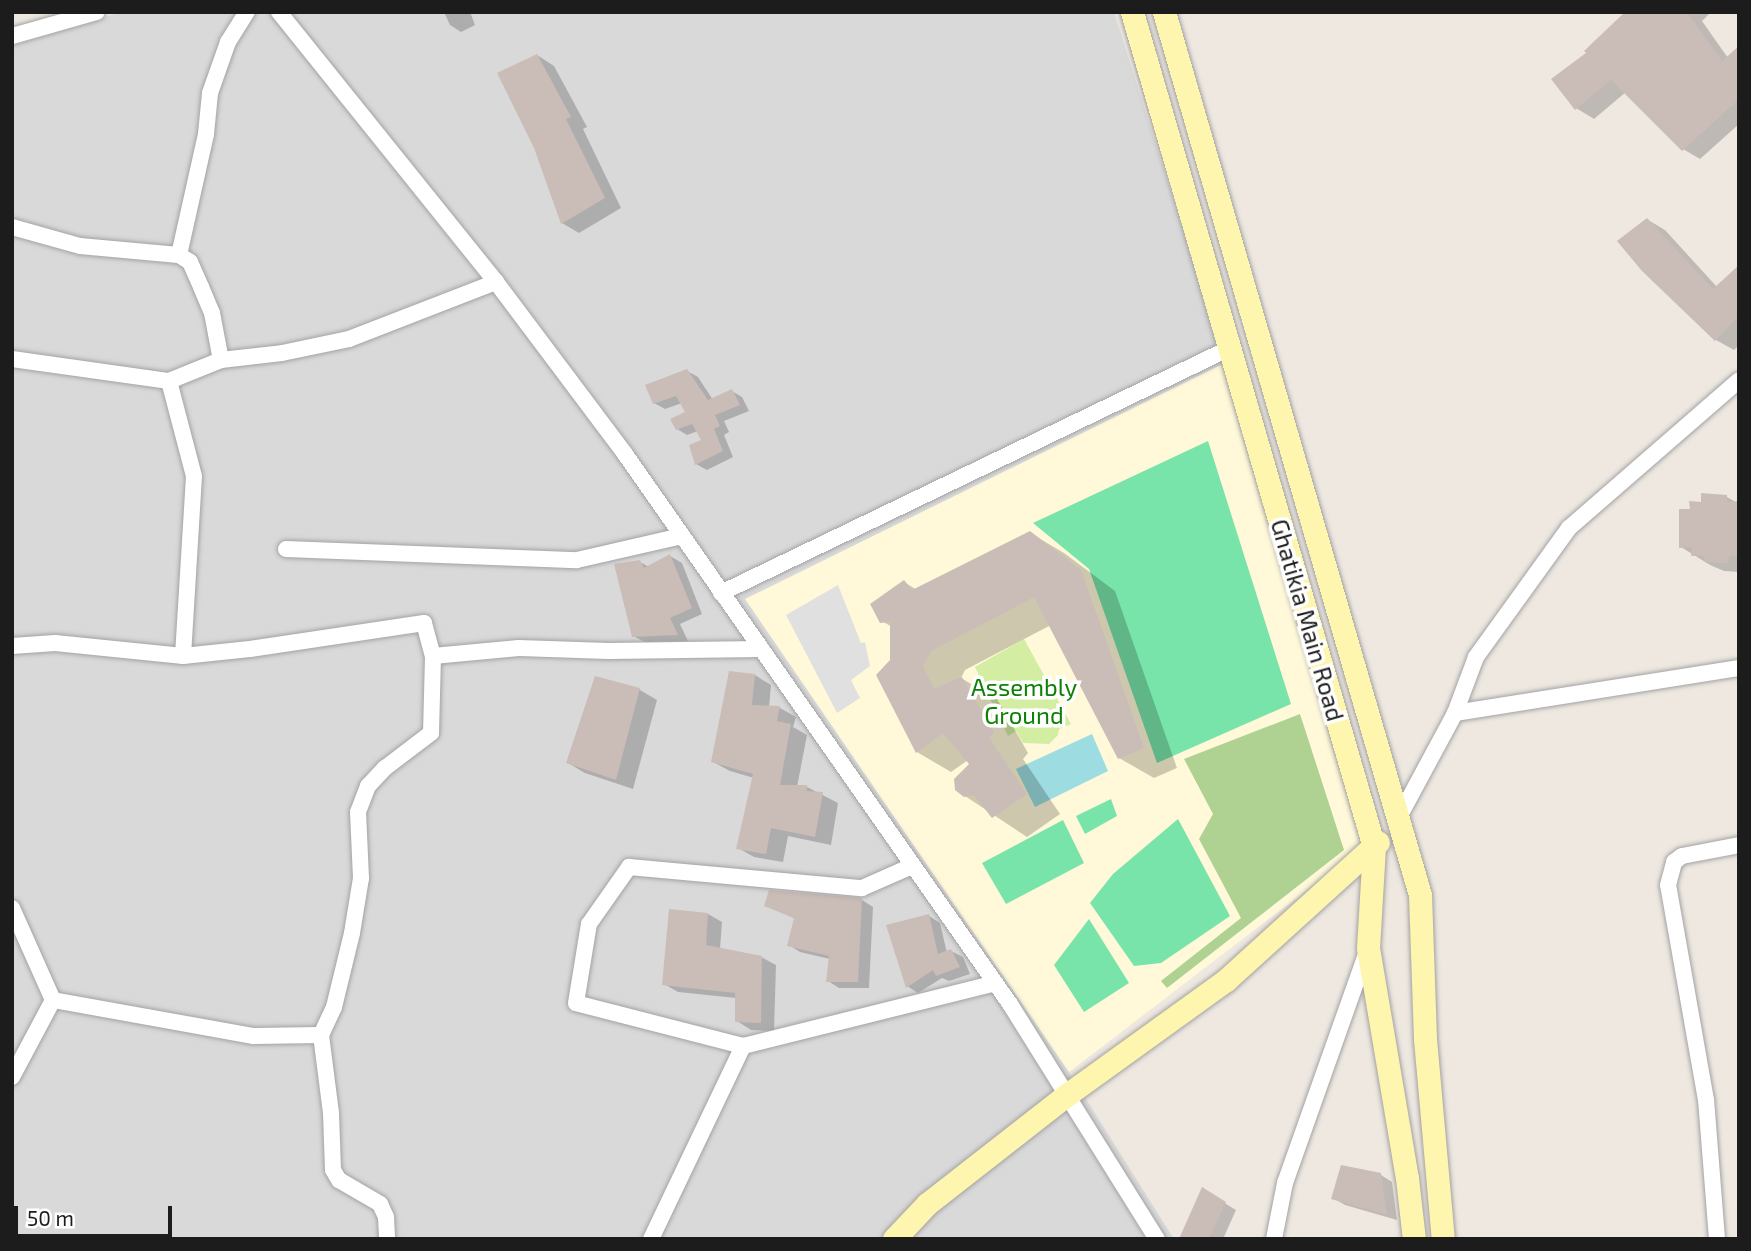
<!DOCTYPE html>
<html>
<head>
<meta charset="utf-8">
<style>
  body { margin:0 }
  #map { position:relative; width:1751px; height:1251px; overflow:hidden; background:#eee8e1; font-family:"Exo 2",sans-serif }
  div>[style] { position:absolute }
  .residential>* { inset:0; background:#dad9d9 }
  .education>* { inset:0; background:#fff9d9 }
  .grass>* { inset:0; background:#d3eda2 }
  .forest>* { inset:0; background:#afd192 }
  .pitch>* { inset:0; background:#78e4a9 }
  .parking>* { inset:0; background:#e0e0e0 }
  .water>* { inset:0; background:#9ddce0 }
  .shadow>* { inset:0; background:#0003 }
  .building>* { inset:0; background:#cabcb7 }
  .roads { filter:drop-shadow(0 0 2px #a3a3a3) drop-shadow(0 0 2px #a3a3a3) }
  .street>* { height:16px; margin:-8px; padding:0 8px; transform-origin:8px; border-radius:8px; background:#fff }
  .secondary>* { height:23px; margin:-11.5px; padding:0 11.5px; transform-origin:11.5px; border-radius:11.5px; background:#fef5af }
  span { translate:-50% -50%; white-space:nowrap; text-align:center; line-height:1.15; -webkit-text-stroke:7px #fff; paint-order:stroke }
  .street-label { font-size:24px; color:#1c1c1c }
  .park-label { font-size:24px; color:#0d8103 }
  .frame { position:absolute; inset:0; border:14px solid #1c1c1c; pointer-events:none }
  .scale { position:absolute; left:14px; top:1206px; width:158px; height:32px; box-sizing:border-box; border:4px solid #1c1c1c; border-top:0; padding-left:9px; font-size:21px; line-height:24px; white-space:nowrap; color:#1c1c1c; -webkit-text-stroke:5px #fff; paint-order:stroke }
</style>
</head>
<body>
<div id="map">
  <div class="residential">
    <div style="clip-path:polygon(121px 12px,1114px 12px,1225px 363px,746px 599px,1069px 1072px,1174px 1239px,12px 1239px,12px 46px)"></div>
  </div>
  <div class="education">
    <div style="clip-path:polygon(1225px 363px,1364px 846px,1069px 1072px,745px 599px)"></div>
  </div>
  <div class="grass">
    <div style="clip-path:polygon(1024px 639px,1071px 724px,1059px 729px,1058px 735px,1049px 744px,1023px 743px,1016px 731px,1008px 736px,975px 667px)"></div>
  </div>
  <div class="forest">
    <div style="clip-path:polygon(1300px 714px,1344px 850px,1167px 988px,1161px 981px,1241px 918px,1199px 839px,1213px 814px,1184px 759px)"></div>
  </div>
  <div class="pitch">
    <div style="clip-path:polygon(1208px 441px,1291px 704px,1157px 763px,1089px 569px,1033px 523px)"></div>
    <div style="clip-path:polygon(1111px 799px,1117px 816px,1085px 834px,1076px 816px)"></div>
    <div style="clip-path:polygon(1178px 819px,1230px 916px,1161px 963px,1134px 966px,1090px 903px,1113px 874px)"></div>
    <div style="clip-path:polygon(1063px 820px,1084px 863px,1006px 904px,982px 863px)"></div>
    <div style="clip-path:polygon(1089px 919px,1129px 983px,1084px 1012px,1054px 965px)"></div>
  </div>
  <div class="parking">
    <div style="clip-path:polygon(838px 585px,861px 643px,865px 642px,870px 666px,851px 680px,860px 698px,837px 713px,786px 615px)"></div>
  </div>
  <div class="water">
    <div style="clip-path:polygon(1092px 734px,1108px 771px,1035px 807px,1016px 769px)"></div>
  </div>
  <div class="shadow">
    <div style="clip-path:polygon(362px 12px,389px 12px,389px 14px)"></div>
    <div style="clip-path:polygon(444px 12px,470px 12px,475px 25px,461px 32px,450px 25px)"></div>
    <div style="clip-path:polygon(1628px 12px,1711px 12px,1702px 21px,1728px 58px,1739px 49px,1739px 124px,1700px 159px,1683px 149px,1626px 92px,1594px 119px,1576px 108px,1589px 53px)"></div>
    <div style="clip-path:polygon(537px 55px,554px 66px,587px 127px,583px 129px,621px 208px,579px 233px,562px 223px,536px 148px)"></div>
    <div style="clip-path:polygon(1648px 220px,1665px 230px,1717px 287px,1739px 267px,1739px 345px,1734px 350px,1716px 340px,1644px 270px)"></div>
    <div style="clip-path:polygon(687px 371px,698px 377px,713px 400px,732px 391px,742px 397px,749px 411px,724px 421px,729px 432px,724px 435px,733px 457px,707px 470px,696px 464px,703px 441px,698px 431px,687px 435px,677px 429px,687px 412px,682px 403px,665px 409px,654px 403px)"></div>
    <div style="clip-path:polygon(1727px 497px,1739px 504px,1739px 572px,1724px 571px,1710px 565px,1681px 547px,1691px 511px)"></div>
    <div style="clip-path:polygon(1030px 533px,1064px 553px,1115px 591px,1177px 768px,1154px 778px,1119px 758px,1051px 625px,965px 670px,961px 678px,997px 699px,1028px 753px,1023px 759px,1060px 814px,1027px 837px,965px 796px,971px 764px,968px 760px,951px 772px,917px 752px,892px 661px,892px 627px,882px 621px,904px 582px,917px 590px)"></div>
    <div style="clip-path:polygon(670px 556px,682px 563px,702px 614px,680px 624px,688px 641px,645px 642px,633px 636px,640px 562px,649px 567px)"></div>
    <div style="clip-path:polygon(755px 675px,771px 685px,769px 707px,780px 708px,796px 717px,793px 727px,807px 735px,797px 787px,807px 787px,838px 803px,831px 845px,788px 836px,783px 862px,754px 857px,738px 848px,754px 778px,730px 771px,713px 762px)"></div>
    <div style="clip-path:polygon(596px 678px,640px 690px,657px 700px,633px 789px,585px 773px,568px 763px)"></div>
    <div style="clip-path:polygon(862px 900px,873px 907px,869px 988px,839px 988px,828px 981px,830px 959px,800px 952px,789px 945px,796px 919px,766px 905px)"></div>
    <div style="clip-path:polygon(708px 914px,722px 922px,720px 949px,761px 957px,776px 965px,774px 1031px,751px 1030px,737px 1021px,736px 998px,678px 992px,664px 984px)"></div>
    <div style="clip-path:polygon(929px 916px,940px 923px,947px 953px,951px 951px,963px 957px,970px 974px,949px 981px,942px 978px,918px 993px,907px 986px)"></div>
    <div style="clip-path:polygon(1381px 1175px,1392px 1182px,1397px 1220px,1345px 1205px,1333px 1198px)"></div>
    <div style="clip-path:polygon(1203px 1190px,1236px 1210px,1223px 1239px,1187px 1239px)"></div>
  </div>
  <div class="building">
    <div style="clip-path:polygon(1625px 12px,1687px 12px,1722px 61px,1739px 46px,1739px 99px,1682px 151px,1611px 80px,1575px 110px,1551px 79px,1586px 53px,1584px 51px)"></div>
    <div style="clip-path:polygon(537px 54px,571px 117px,566px 119px,605px 198px,561px 224px,534px 148px,497px 73px)"></div>
    <div style="clip-path:polygon(1647px 218px,1713px 289px,1739px 265px,1739px 316px,1715px 341px,1642px 271px,1617px 241px)"></div>
    <div style="clip-path:polygon(687px 369px,708px 400px,732px 389px,740px 405px,715px 415px,720px 426px,714px 429px,723px 451px,695px 465px,689px 445px,701px 440px,692px 424px,676px 430px,670px 419px,685px 412px,676px 396px,653px 404px,645px 385px)"></div>
    <div style="clip-path:polygon(1701px 493px,1727px 495px,1727px 502px,1739px 501px,1739px 555px,1729px 556px,1728px 563px,1705px 562px,1703px 556px,1691px 556px,1692px 547px,1679px 548px,1679px 509px,1690px 509px,1689px 501px,1701px 502px)"></div>
    <div style="clip-path:polygon(1030px 531px,1081px 570px,1144px 748px,1118px 759px,1034px 597px,931px 651px,923px 666px,934px 689px,962px 677px,994px 732px,989px 738px,1027px 794px,992px 818px,974px 795px,964px 797px,955px 790px,954px 779px,969px 764px,943px 733px,916px 753px,876px 675px,890px 660px,890px 622px,880px 623px,870px 604px,904px 580px,912px 590px)"></div>
    <div style="clip-path:polygon(670px 554px,692px 608px,670px 618px,678px 635px,632px 637px,614px 564px,640px 560px,644px 568px)"></div>
    <div style="clip-path:polygon(729px 671px,755px 674px,752px 705px,780px 706px,777px 721px,791px 724px,780px 785px,807px 785px,807px 791px,823px 792px,815px 837px,771px 828px,766px 854px,736px 849px,753px 774px,711px 762px)"></div>
    <div style="clip-path:polygon(595px 676px,640px 688px,616px 780px,566px 763px)"></div>
    <div style="clip-path:polygon(769px 890px,862px 898px,858px 982px,826px 982px,829px 956px,787px 946px,794px 918px,764px 906px)"></div>
    <div style="clip-path:polygon(669px 909px,708px 913px,706px 945px,762px 956px,761px 1023px,735px 1022px,735px 993px,662px 985px)"></div>
    <div style="clip-path:polygon(929px 914px,938px 954px,951px 949px,960px 967px,936px 976px,933px 970px,906px 988px,886px 925px)"></div>
    <div style="clip-path:polygon(1341px 1165px,1381px 1173px,1387px 1215px,1331px 1199px)"></div>
    <div style="clip-path:polygon(1202px 1187px,1226px 1202px,1209px 1239px,1179px 1239px)"></div>
  </div>
  <div class="roads">
    <div class="street">
      <div style="left:279px;top:12px;width:346px;rotate:51.2deg"></div>
      <div style="left:496px;top:282px;width:215px;rotate:53.1deg"></div>
      <div style="left:625px;top:454px;width:671px;rotate:55.01deg"></div>
      <div style="left:1010px;top:1004px;width:277px;rotate:58deg"></div>
      <div style="left:12px;top:36px;width:88px;rotate:-15.8deg"></div>
      <div style="left:12px;top:227px;width:71px;rotate:15.6deg"></div>
      <div style="left:80px;top:246px;width:99px;rotate:5.2deg"></div>
      <div style="left:179px;top:255px;width:13px;rotate:32deg"></div>
      <div style="left:190px;top:262px;width:27px;rotate:66deg"></div>
      <div style="left:201px;top:287px;width:28px;rotate:67deg"></div>
      <div style="left:212px;top:313px;width:48px;rotate:79.2deg"></div>
      <div style="left:179px;top:255px;width:124px;rotate:-77.4deg"></div>
      <div style="left:206px;top:134px;width:41px;rotate:-84.4deg"></div>
      <div style="left:210px;top:93px;width:54px;rotate:-70.6deg"></div>
      <div style="left:228px;top:42px;width:36px;rotate:-58deg"></div>
      <div style="left:12px;top:359px;width:159px;rotate:8deg"></div>
      <div style="left:169px;top:381px;width:98px;rotate:75.3deg"></div>
      <div style="left:194px;top:476px;width:180px;rotate:93.5deg"></div>
      <div style="left:169px;top:381px;width:56px;rotate:-22deg"></div>
      <div style="left:221px;top:360px;width:61px;rotate:-6.5deg"></div>
      <div style="left:282px;top:353px;width:68px;rotate:-11.8deg"></div>
      <div style="left:349px;top:339px;width:158px;rotate:-21.2deg"></div>
      <div style="left:286px;top:549px;width:291px;rotate:2.2deg"></div>
      <div style="left:577px;top:560px;width:108px;rotate:-12.9deg"></div>
      <div style="left:721px;top:593px;width:565px;rotate:-25.7deg"></div>
      <div style="left:12px;top:646px;width:43px;rotate:-4deg"></div>
      <div style="left:55px;top:643px;width:129px;rotate:5.8deg"></div>
      <div style="left:183px;top:656px;width:67px;rotate:-6deg"></div>
      <div style="left:250px;top:649px;width:176px;rotate:-8.5deg"></div>
      <div style="left:424px;top:623px;width:34px;rotate:75deg"></div>
      <div style="left:1455px;top:713px;width:288px;rotate:-9deg"></div>
      <div style="left:1398px;top:819px;width:120px;rotate:-61.7deg"></div>
      <div style="left:1455px;top:713px;width:60px;rotate:-69.4deg"></div>
      <div style="left:1476px;top:657px;width:159px;rotate:-54.2deg"></div>
      <div style="left:1569px;top:528px;width:225px;rotate:-41deg"></div>
      <div style="left:12px;top:908px;width:101px;rotate:66deg"></div>
      <div style="left:321px;top:1035px;width:79px;rotate:82.7deg"></div>
      <div style="left:331px;top:1113px;width:57px;rotate:88deg"></div>
      <div style="left:333px;top:1170px;width:12px;rotate:59deg"></div>
      <div style="left:339px;top:1180px;width:48px;rotate:30.3deg"></div>
      <div style="left:380px;top:1204px;width:14px;rotate:65deg"></div>
      <div style="left:386px;top:1217px;width:22px;rotate:87deg"></div>
      <div style="left:743px;top:1046px;width:172px;rotate:-165.6deg"></div>
      <div style="left:576px;top:1003px;width:80px;rotate:-80.7deg"></div>
      <div style="left:589px;top:924px;width:70px;rotate:-54.9deg"></div>
      <div style="left:629px;top:867px;width:234px;rotate:5.2deg"></div>
      <div style="left:862px;top:888px;width:55px;rotate:-23.7deg"></div>
      <div style="left:12px;top:1077px;width:87px;rotate:-62deg"></div>
      <div style="left:53px;top:1000px;width:204px;rotate:10.2deg"></div>
      <div style="left:254px;top:1036px;width:67px;rotate:-0.9deg"></div>
      <div style="left:321px;top:1035px;width:31px;rotate:-65deg"></div>
      <div style="left:334px;top:1007px;width:76px;rotate:-76.3deg"></div>
      <div style="left:352px;top:933px;width:56px;rotate:-80.7deg"></div>
      <div style="left:361px;top:878px;width:66px;rotate:-92.6deg"></div>
      <div style="left:358px;top:812px;width:28px;rotate:-69deg"></div>
      <div style="left:368px;top:786px;width:25px;rotate:-47deg"></div>
      <div style="left:385px;top:768px;width:58px;rotate:-37.3deg"></div>
      <div style="left:431px;top:733px;width:77px;rotate:-88.5deg"></div>
      <div style="left:433px;top:656px;width:86px;rotate:-5.3deg"></div>
      <div style="left:519px;top:648px;width:89px;rotate:1.9deg"></div>
      <div style="left:608px;top:651px;width:152px;rotate:-0.8deg"></div>
      <div style="left:651px;top:1239px;width:214px;rotate:-64.5deg"></div>
      <div style="left:743px;top:1046px;width:260px;rotate:-14deg"></div>
      <div style="left:1274px;top:1239px;width:57px;rotate:-78.9deg"></div>
      <div style="left:1285px;top:1183px;width:246px;rotate:-70.5deg"></div>
      <div style="left:1717px;top:1239px;width:139px;rotate:-94.5deg"></div>
      <div style="left:1706px;top:1100px;width:218px;rotate:-100deg"></div>
      <div style="left:1668px;top:885px;width:24px;rotate:-75deg"></div>
      <div style="left:1674px;top:862px;width:10px;rotate:-37deg"></div>
      <div style="left:1682px;top:856px;width:58px;rotate:-10.9deg"></div>
    </div>
    <div class="secondary">
      <div style="left:1132px;top:12px;width:869px;rotate:73.84deg"></div>
      <div style="left:1374px;top:847px;width:101px;rotate:93.4deg"></div>
      <div style="left:1368px;top:948px;width:233px;rotate:80.4deg"></div>
      <div style="left:1407px;top:1178px;width:61px;rotate:83.5deg"></div>
      <div style="left:1164px;top:12px;width:919px;rotate:73.83deg"></div>
      <div style="left:1420px;top:895px;width:144px;rotate:88deg"></div>
      <div style="left:1425px;top:1039px;width:201px;rotate:84.9deg"></div>
      <div style="left:894px;top:1239px;width:48px;rotate:-46.7deg"></div>
      <div style="left:927px;top:1204px;width:179px;rotate:-38deg"></div>
      <div style="left:1068px;top:1094px;width:195px;rotate:-35.8deg"></div>
      <div style="left:1226px;top:980px;width:205px;rotate:-42.2deg"></div>
    </div>
  </div>
  <div class="street-label">
    <span style="left:1308px;top:620px;rotate:74deg">Ghatikia Main Road</span>
  </div>
  <div class="park-label">
    <span style="left:1024px;top:701px">Assembly<br>Ground</span>
  </div>
  <div class="frame"></div>
  <div class="scale">50 m</div>
</div>
</body>
</html>
